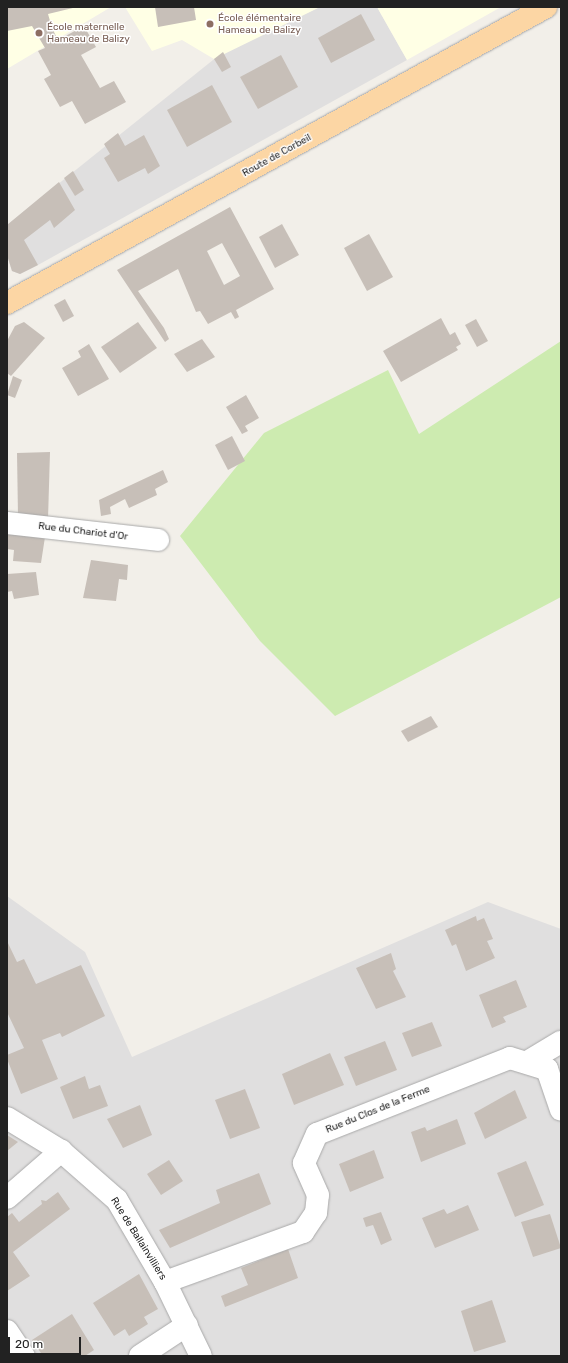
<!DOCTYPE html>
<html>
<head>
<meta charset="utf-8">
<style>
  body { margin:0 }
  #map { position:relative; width:568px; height:1363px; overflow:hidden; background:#f2efe9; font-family:Rubik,sans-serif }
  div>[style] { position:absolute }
  .residential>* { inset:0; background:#e0dfdf }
  .education>* { inset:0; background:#ffffe5 }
  .grass>* { inset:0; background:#cdebb0 }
  .building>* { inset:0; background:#c7bfb8 }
  .roads { filter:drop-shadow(0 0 1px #a9a9a9) drop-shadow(0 0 1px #a9a9a9) }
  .minor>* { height:22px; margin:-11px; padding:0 11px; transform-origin:11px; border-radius:11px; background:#fff }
  .major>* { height:22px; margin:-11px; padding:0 11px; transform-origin:11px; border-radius:11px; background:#fcd6a4 }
  .dots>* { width:11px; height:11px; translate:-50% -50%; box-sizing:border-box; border:2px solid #fff; border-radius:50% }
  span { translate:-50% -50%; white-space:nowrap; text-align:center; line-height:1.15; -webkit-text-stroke:3px #fff; paint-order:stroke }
  .education-label { font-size:10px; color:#785e54 }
  .left { translate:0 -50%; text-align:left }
  .street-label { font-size:10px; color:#222 }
  .frame { position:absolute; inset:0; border:8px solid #222; pointer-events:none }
  .scale { position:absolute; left:8px; top:1337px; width:73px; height:18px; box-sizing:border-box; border:2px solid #222; border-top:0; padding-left:5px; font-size:12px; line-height:14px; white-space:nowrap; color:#222; -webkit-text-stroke:3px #fff; paint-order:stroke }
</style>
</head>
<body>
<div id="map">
  <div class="residential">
    <div style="clip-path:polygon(320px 7px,377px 7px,407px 60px,38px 265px,20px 274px,12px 271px,7px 255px,7px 225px,223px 52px)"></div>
    <div style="clip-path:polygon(7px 896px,85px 952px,132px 1057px,488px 902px,561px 929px,561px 1356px,7px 1356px)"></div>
  </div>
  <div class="education">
    <div style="clip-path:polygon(7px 7px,111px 7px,7px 69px)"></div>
    <div style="clip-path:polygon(125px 7px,320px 7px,214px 59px,182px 40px,152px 51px)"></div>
    <div style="clip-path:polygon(377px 7px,501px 7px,407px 60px)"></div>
  </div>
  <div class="grass">
    <div style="clip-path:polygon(561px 341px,561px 597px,335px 716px,260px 641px,180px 536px,264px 433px,388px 370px,419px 434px)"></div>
  </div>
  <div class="building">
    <div style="clip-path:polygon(7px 7px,77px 7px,48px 14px,52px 28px,58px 40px,84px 26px,96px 47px,81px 55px,100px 88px,114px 81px,126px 102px,85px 124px,72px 101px,60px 107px,44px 79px,51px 75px,38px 51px,45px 48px,32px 26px,7px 31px)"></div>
    <div style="clip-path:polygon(155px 7px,194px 7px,196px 20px,158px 27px)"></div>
    <div style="clip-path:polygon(361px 14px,375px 40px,331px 63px,318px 38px)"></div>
    <div style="clip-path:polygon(223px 52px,231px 67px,222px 72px,214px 59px)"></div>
    <div style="clip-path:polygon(281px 55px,298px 87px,258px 109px,240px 77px)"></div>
    <div style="clip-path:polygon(212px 85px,232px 122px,187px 147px,167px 110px)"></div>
    <div style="clip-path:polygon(118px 133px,125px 146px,144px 135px,160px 166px,148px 174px,145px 168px,118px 182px,104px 158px,110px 154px,104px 144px)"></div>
    <div style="clip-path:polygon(73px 171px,84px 190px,75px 196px,64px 178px)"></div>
    <div style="clip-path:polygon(59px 182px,75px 210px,54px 228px,50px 220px,24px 240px,38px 265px,20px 274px,12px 271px,7px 255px,7px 225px)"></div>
    <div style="clip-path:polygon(evenodd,230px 207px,274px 289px,236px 310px,239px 317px,235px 319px,231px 312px,208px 324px,200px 311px,196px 312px,178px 269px,138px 291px,164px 328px,169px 339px,165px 342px,117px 270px,230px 207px,222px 243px,240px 276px,224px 285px,207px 251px,222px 243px)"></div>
    <div style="clip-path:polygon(282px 224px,299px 255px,275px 268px,259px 237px)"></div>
    <div style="clip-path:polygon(369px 234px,393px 277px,367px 291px,344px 248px)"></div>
    <div style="clip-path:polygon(65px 299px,74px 316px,63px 322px,54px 305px)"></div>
    <div style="clip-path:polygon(441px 318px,450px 335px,455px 332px,461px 344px,456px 347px,458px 350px,401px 382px,383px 351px)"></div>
    <div style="clip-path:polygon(476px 319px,488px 341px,477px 347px,465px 325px)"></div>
    <div style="clip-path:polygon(24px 322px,45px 338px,11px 376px,7px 373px,7px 341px,15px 326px)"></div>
    <div style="clip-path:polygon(138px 322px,157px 348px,120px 373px,101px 347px)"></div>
    <div style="clip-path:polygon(202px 339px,215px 357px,187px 372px,174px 354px)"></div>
    <div style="clip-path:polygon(89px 344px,109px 379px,78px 396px,62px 368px,81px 357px,78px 351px)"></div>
    <div style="clip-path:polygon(13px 376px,22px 380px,15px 398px,7px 395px)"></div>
    <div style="clip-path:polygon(246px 395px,259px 418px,245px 426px,248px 431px,242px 434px,226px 407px)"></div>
    <div style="clip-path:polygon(232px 436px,245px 461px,228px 470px,215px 445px)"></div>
    <div style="clip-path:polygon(50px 452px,48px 519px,18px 517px,17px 453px)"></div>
    <div style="clip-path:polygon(163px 470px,168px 482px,155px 489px,157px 495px,129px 508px,125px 499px,110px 507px,111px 514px,101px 516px,99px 500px)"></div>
    <div style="clip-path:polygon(7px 533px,45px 537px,41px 563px,13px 561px,14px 550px,7px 549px)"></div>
    <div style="clip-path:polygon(91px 560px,128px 565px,127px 580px,119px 579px,116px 601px,83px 598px)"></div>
    <div style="clip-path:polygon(36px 572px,39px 595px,14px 599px,12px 591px,7px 592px,7px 574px)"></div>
    <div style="clip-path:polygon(431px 716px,438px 727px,408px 742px,401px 731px)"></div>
    <div style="clip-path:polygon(476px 916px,477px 921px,484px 918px,493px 939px,487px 941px,495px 958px,466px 971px,456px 944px,452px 946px,445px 930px)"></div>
    <div style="clip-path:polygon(7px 941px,17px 962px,24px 959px,36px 984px,81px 965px,105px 1016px,62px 1037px,60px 1033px,42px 1040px,58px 1079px,21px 1094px,7px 1059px,7px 1055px,24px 1048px,7px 1012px)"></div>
    <div style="clip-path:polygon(391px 953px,396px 969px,393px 971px,406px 997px,376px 1009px,356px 968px)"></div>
    <div style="clip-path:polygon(516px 980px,527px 1007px,503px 1017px,506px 1022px,492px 1028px,479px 995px)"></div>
    <div style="clip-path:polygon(432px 1022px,442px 1046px,412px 1057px,402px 1033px)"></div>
    <div style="clip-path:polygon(385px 1041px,397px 1070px,356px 1086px,344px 1057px)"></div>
    <div style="clip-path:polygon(330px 1053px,344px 1085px,294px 1105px,282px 1074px)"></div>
    <div style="clip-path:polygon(85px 1076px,89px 1089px,100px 1085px,108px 1106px,73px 1119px,60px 1087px)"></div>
    <div style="clip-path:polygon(245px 1089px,260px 1128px,230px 1139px,215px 1100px)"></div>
    <div style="clip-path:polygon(515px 1090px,527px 1118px,485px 1139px,474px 1113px)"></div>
    <div style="clip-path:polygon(140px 1105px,152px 1135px,123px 1148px,107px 1119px)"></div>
    <div style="clip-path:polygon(457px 1119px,466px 1144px,421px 1162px,411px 1132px,425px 1127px,427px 1131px)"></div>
    <div style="clip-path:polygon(7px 1135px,18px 1142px,7px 1151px)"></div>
    <div style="clip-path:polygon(374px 1150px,384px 1178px,350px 1192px,339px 1164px)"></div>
    <div style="clip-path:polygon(169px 1160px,183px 1181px,161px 1195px,147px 1174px)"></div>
    <div style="clip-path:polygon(526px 1161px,544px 1205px,515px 1217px,497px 1173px)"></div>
    <div style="clip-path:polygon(259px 1173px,271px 1204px,170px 1248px,159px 1230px,220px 1203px,216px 1190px)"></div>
    <div style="clip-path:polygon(58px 1192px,70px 1209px,13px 1252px,30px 1276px,7px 1291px,7px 1217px,12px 1213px,19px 1222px,42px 1204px,41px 1200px,46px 1201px)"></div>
    <div style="clip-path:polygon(468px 1205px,479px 1230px,435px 1248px,422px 1218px,444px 1209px,447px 1214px)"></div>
    <div style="clip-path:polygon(381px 1212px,392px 1240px,381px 1245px,373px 1225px,366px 1227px,363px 1218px)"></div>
    <div style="clip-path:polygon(550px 1214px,561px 1248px,533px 1257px,521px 1222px)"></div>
    <div style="clip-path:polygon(288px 1249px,298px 1278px,225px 1307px,221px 1296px,248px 1285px,241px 1268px)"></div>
    <div style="clip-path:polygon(139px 1274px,158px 1309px,144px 1317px,148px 1324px,129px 1336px,125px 1329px,114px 1336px,93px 1303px)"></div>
    <div style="clip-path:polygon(492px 1300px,506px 1342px,474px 1352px,461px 1311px)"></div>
    <div style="clip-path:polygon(72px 1314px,94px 1350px,85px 1356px,43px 1356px,32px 1340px)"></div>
  </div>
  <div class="roads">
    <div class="minor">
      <div style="left:7px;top:523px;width:152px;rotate:6.4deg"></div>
      <div style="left:529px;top:1061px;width:37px;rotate:-31deg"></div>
      <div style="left:7px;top:1118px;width:63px;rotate:31.4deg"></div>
      <div style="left:61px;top:1151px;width:74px;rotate:41.2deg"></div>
      <div style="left:117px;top:1200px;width:95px;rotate:59.7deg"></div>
      <div style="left:165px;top:1282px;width:82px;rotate:64.1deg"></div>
      <div style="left:7px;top:1198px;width:72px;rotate:-41deg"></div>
      <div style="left:165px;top:1282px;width:147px;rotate:-19.9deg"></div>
      <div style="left:303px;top:1232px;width:23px;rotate:-56deg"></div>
      <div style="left:316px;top:1213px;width:18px;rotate:-84deg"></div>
      <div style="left:318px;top:1195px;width:35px;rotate:-114deg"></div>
      <div style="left:304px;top:1163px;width:32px;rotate:-66deg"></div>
      <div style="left:317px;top:1134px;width:207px;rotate:-21.5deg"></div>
      <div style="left:510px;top:1058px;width:39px;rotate:17deg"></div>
      <div style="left:547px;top:1069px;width:43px;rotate:71.1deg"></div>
      <div style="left:7px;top:1331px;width:30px;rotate:56deg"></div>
      <div style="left:140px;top:1356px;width:56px;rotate:-33.4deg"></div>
    </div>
    <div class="major">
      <div style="left:7px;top:303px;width:615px;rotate:-28.77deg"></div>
    </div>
  </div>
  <div class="dots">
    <div style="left:210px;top:24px;background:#8d6e63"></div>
    <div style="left:39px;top:33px;background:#8d6e63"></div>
  </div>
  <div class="education-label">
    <span class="left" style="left:218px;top:24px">École élémentaire<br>Hameau de Balizy</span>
    <span class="left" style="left:47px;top:33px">École maternelle<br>Hameau de Balizy</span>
  </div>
  <div class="street-label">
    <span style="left:277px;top:156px;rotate:-29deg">Route de Corbeil</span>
    <span style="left:83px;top:532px;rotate:7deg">Rue du Chariot d'Or</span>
    <span style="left:378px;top:1110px;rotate:-22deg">Rue du Clos de la Ferme</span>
    <span style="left:138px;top:1239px;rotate:58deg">Rue de Ballainvilliers</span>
  </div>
  <div class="frame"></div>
  <div class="scale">20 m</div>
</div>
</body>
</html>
